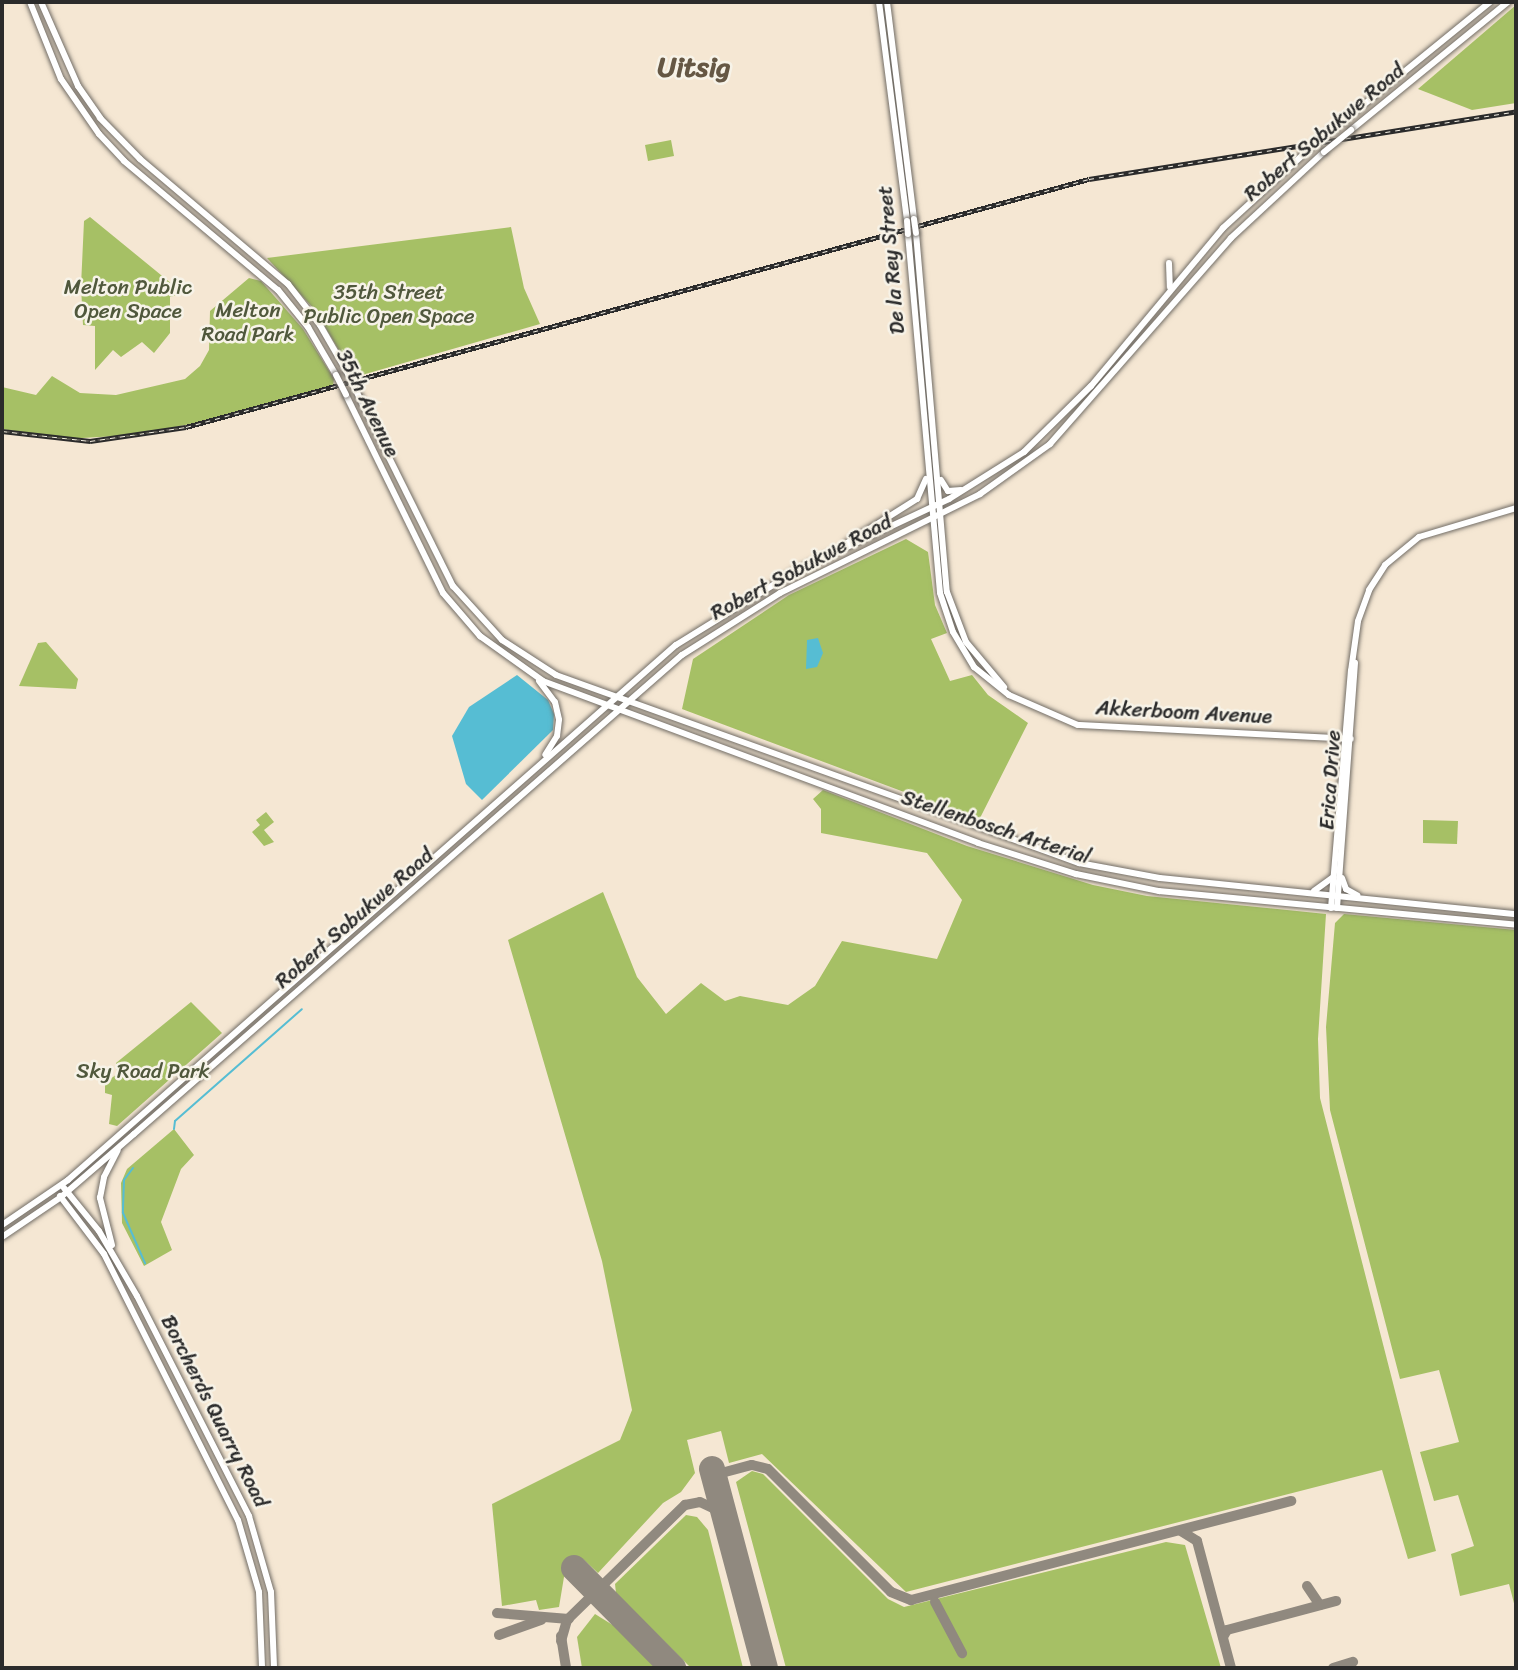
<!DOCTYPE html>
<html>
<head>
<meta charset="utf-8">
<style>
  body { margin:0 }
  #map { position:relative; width:1518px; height:1670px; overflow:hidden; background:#f5e7d3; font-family:Sriracha,sans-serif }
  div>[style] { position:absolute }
  .green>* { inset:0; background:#a6c065 }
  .water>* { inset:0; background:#56bdd3 }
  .stream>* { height:2px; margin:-1px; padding:0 1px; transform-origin:1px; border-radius:1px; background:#56bdd3 }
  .taxiway>* { height:10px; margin:-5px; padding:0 5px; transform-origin:5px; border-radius:5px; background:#90897f }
  .runway>* { height:26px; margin:-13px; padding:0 13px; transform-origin:13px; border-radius:13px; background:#90897f }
  .roads { filter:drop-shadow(0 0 2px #726d66) drop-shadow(0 0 2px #726d66) }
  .major>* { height:6px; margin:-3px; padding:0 3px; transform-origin:3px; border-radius:3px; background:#fff }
  .rail>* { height:4.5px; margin-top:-2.25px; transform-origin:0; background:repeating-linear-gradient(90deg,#f7f3e8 0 5px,#2b2b2b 0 10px); box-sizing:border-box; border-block:2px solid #2b2b2b }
  .bridges { filter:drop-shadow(0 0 2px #726d66) drop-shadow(0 0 2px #726d66) }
  .major-bridge>* { height:6px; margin:-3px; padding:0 3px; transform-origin:3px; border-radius:3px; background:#fff }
  span { translate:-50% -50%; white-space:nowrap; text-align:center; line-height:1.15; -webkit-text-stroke:5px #f7f3e8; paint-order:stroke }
  .street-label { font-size:21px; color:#2b2b2b }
  .park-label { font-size:21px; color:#50583c }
  .district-label { font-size:28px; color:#655744; font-weight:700 }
  .frame { position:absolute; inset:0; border:4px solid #2b2b2b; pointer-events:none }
</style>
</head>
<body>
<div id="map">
  <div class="green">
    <div style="clip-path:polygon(1516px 5px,1516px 103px,1472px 110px,1418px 89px)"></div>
    <div style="clip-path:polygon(671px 140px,674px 156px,648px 161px,645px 145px)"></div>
    <div style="clip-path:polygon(90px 217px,183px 293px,170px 297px,170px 333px,154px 353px,142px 342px,121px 357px,113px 350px,95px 370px,95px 326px,83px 325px,81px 286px,84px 221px)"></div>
    <div style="clip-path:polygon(511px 227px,524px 288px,540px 324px,355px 377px,315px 310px,267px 258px)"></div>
    <div style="clip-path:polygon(249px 278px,261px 281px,303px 329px,334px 379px,333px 386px,216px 419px,134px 435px,65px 439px,2px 429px,2px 387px,36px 395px,52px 376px,80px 393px,116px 395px,185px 379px,200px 366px,209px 350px,210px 311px)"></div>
    <div style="clip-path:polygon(906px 539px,928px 552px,935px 605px,947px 633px,931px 639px,950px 681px,972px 675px,988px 695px,1028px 723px,979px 820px,682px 709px,693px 659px,789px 595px)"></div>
    <div style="clip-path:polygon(46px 642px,78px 679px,76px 689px,19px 686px,38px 643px)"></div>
    <div style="clip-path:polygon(823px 790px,967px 846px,1093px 885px,1147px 896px,1326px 914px,1318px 1039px,1320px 1098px,1436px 1551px,1408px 1559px,1382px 1470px,906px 1592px,762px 1454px,729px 1463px,721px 1431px,687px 1440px,695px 1473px,681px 1492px,663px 1503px,598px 1573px,583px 1559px,564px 1577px,559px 1607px,539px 1610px,536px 1600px,502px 1606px,492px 1504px,620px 1440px,632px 1410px,602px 1261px,508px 940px,603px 892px,637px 977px,666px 1014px,701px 983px,725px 1001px,740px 996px,788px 1005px,815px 986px,842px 941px,937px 959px,962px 900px,927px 853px,821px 833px,821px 809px,813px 799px)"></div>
    <div style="clip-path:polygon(266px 812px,274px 822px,264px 830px,274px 842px,264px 846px,252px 832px,260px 825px,256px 820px)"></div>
    <div style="clip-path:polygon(1423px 820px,1458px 821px,1457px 844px,1423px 843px)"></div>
    <div style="clip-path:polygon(1344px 914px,1516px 930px,1516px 1611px,1509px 1584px,1460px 1596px,1451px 1554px,1474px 1546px,1458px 1495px,1434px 1501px,1420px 1452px,1459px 1442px,1439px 1370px,1400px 1379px,1330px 1110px,1326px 1027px,1335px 923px)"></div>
    <div style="clip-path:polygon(191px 1002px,222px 1033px,117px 1126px,109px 1124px,112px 1095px,105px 1093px,105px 1083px,117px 1074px,116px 1063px)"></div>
    <div style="clip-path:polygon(174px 1129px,194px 1155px,181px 1169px,161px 1222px,172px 1250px,144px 1266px,122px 1223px,121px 1183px,127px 1169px)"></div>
    <div style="clip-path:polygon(752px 1471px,763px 1474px,888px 1599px,904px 1607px,1166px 1542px,1185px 1545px,1221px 1668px,786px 1668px,736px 1482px)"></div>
    <div style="clip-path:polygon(686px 1515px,697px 1517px,708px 1530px,743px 1668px,691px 1668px,616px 1593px,615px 1584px)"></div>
    <div style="clip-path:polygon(595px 1614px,624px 1632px,657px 1668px,582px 1668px,577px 1637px)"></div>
  </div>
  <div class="water">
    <div style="clip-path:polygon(818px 638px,823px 653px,817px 667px,806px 669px,807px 640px)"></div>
    <div style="clip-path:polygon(517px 675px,548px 700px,554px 714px,553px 730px,482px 800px,466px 784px,452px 736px,469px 707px)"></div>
  </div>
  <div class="stream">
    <div style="left:174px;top:1129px;width:8px;rotate:-83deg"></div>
    <div style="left:175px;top:1121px;width:169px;rotate:-41.4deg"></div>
    <div style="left:133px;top:1168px;width:15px;rotate:127deg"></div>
    <div style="left:124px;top:1180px;width:33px;rotate:92deg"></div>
    <div style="left:123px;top:1213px;width:55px;rotate:66.3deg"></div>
  </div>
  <div class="taxiway">
    <div style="left:714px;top:1475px;width:39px;rotate:-15deg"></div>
    <div style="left:752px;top:1465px;width:16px;rotate:14deg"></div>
    <div style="left:768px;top:1469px;width:174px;rotate:45deg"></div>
    <div style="left:891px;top:1592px;width:22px;rotate:22deg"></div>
    <div style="left:911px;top:1600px;width:393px;rotate:-14.6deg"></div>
    <div style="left:1181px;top:1531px;width:19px;rotate:32deg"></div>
    <div style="left:1197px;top:1541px;width:131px;rotate:75deg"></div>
    <div style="left:1307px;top:1586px;width:23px;rotate:56deg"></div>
    <div style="left:935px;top:1602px;width:58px;rotate:62.1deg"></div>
    <div style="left:497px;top:1613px;width:72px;rotate:4.8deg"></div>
    <div style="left:499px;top:1635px;width:45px;rotate:-19.7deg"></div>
    <div style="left:561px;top:1636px;width:32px;rotate:81deg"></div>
    <div style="left:1223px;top:1637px;width:8px;rotate:-60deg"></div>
    <div style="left:1227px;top:1630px;width:113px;rotate:-14.9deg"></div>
    <div style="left:561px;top:1641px;width:22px;rotate:-74deg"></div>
    <div style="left:567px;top:1620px;width:165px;rotate:-44.3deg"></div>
    <div style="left:685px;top:1505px;width:15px;rotate:-11deg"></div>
    <div style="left:700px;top:1502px;width:17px;rotate:25deg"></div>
    <div style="left:715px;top:1509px;width:19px;rotate:55deg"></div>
    <div style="left:726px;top:1525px;width:35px;rotate:74deg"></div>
    <div style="left:1333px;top:1668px;width:21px;rotate:-17deg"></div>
  </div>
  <div class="runway">
    <div style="left:712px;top:1469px;width:206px;rotate:75.1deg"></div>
    <div style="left:574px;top:1568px;width:141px;rotate:45.3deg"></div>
  </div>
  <div class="roads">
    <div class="major">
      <div style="left:30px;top:2px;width:83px;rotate:68.1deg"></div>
      <div style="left:61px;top:79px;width:67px;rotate:55.4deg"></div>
      <div style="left:99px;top:134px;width:37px;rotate:47deg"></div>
      <div style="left:124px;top:161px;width:201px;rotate:40deg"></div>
      <div style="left:278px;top:290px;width:48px;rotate:51deg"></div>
      <div style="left:308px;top:327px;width:56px;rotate:59.7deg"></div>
      <div style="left:41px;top:2px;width:92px;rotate:66.2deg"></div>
      <div style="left:78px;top:86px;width:39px;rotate:55deg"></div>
      <div style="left:100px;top:118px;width:57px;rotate:45.7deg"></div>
      <div style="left:140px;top:159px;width:194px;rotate:40.2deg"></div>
      <div style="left:288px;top:284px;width:52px;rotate:52deg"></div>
      <div style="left:320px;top:325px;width:52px;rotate:60deg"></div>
      <div style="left:879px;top:2px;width:221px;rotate:82.7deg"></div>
      <div style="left:887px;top:2px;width:219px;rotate:82.9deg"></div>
      <div style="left:1335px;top:128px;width:200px;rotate:-39.1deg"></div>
      <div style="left:1351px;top:130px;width:203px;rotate:-39.2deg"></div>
      <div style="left:916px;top:233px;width:360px;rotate:85.1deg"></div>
      <div style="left:947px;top:592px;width:53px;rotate:69.2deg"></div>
      <div style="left:966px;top:642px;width:59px;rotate:49.8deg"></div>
      <div style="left:908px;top:234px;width:360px;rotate:84.9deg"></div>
      <div style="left:940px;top:593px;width:41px;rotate:71.6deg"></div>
      <div style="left:953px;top:632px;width:41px;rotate:59deg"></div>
      <div style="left:974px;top:667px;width:45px;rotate:38.7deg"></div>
      <div style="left:1009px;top:695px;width:75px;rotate:23.5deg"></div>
      <div style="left:1078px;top:725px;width:273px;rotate:2.9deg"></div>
      <div style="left:1169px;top:263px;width:24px;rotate:88deg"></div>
      <div style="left:346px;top:395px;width:220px;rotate:63.9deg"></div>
      <div style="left:443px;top:593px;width:57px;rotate:49.3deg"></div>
      <div style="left:480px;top:636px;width:77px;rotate:35.5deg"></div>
      <div style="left:543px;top:681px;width:464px;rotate:20.4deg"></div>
      <div style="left:978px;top:843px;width:103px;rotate:17.6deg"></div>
      <div style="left:1076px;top:874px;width:85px;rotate:11.6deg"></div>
      <div style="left:1159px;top:891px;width:359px;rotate:5.4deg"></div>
      <div style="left:360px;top:399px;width:209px;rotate:63.6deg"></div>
      <div style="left:453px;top:586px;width:73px;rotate:47.8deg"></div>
      <div style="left:502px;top:640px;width:64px;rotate:32.9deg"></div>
      <div style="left:556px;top:675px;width:556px;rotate:19.77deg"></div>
      <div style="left:1079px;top:863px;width:82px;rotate:10.5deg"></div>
      <div style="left:1160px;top:878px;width:358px;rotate:5.8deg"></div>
      <div style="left:941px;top:480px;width:13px;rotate:58deg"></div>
      <div style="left:948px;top:491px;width:13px;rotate:-4deg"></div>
      <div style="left:847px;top:543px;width:83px;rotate:-32.2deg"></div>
      <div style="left:917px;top:499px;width:22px;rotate:-66deg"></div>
      <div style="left:539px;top:681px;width:26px;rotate:53deg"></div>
      <div style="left:555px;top:702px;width:18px;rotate:77deg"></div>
      <div style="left:559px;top:720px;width:16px;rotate:97deg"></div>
      <div style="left:557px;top:736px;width:22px;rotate:122deg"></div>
      <div style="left:1342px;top:878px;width:12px;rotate:70deg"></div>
      <div style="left:1346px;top:889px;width:13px;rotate:29deg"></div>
      <div style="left:1314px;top:891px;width:24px;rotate:-36deg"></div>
      <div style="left:1331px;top:908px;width:238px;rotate:-85.2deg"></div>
      <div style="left:1351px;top:671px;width:50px;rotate:-82deg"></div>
      <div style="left:1358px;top:621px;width:33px;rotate:-70deg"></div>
      <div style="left:1369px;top:590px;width:30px;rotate:-57deg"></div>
      <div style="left:1385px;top:565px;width:44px;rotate:-39.5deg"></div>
      <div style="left:1419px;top:537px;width:101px;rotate:-16.6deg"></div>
      <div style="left:1337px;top:908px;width:246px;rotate:-85.8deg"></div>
      <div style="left:64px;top:1188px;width:55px;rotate:50.9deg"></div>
      <div style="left:99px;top:1231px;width:75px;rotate:59.7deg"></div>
      <div style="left:137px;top:1296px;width:247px;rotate:63deg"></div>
      <div style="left:249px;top:1516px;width:79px;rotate:73.9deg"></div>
      <div style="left:271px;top:1592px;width:76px;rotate:87.7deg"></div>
      <div style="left:60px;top:1196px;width:73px;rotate:52.8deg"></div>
      <div style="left:104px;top:1254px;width:298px;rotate:63.3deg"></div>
      <div style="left:238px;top:1520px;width:75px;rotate:73.7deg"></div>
      <div style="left:259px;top:1592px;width:76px;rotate:87.7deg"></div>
      <div style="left:2px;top:1225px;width:80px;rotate:-34.3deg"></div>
      <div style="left:68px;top:1180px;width:810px;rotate:-41.35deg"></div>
      <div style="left:676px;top:645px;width:141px;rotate:-31.7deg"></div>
      <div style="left:796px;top:571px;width:169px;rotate:-25.2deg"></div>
      <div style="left:949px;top:499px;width:89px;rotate:-32.1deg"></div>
      <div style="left:1024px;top:452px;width:94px;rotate:-44.6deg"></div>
      <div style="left:1091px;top:386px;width:206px;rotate:-50.1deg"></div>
      <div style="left:1223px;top:228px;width:114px;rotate:-42.5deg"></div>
      <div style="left:2px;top:1237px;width:71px;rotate:-34.1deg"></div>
      <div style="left:61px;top:1197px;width:96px;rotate:-40.8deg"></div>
      <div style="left:134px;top:1134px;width:728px;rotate:-41.16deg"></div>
      <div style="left:682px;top:655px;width:116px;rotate:-32.3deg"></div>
      <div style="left:780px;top:593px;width:223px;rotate:-26.3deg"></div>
      <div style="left:980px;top:494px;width:86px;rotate:-35.5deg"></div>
      <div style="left:1050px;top:444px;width:274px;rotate:-48.7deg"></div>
      <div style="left:1231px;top:238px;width:127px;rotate:-42.8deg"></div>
      <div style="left:112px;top:1245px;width:49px;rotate:-104.3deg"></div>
      <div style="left:100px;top:1198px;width:21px;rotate:-79deg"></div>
      <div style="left:104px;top:1177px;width:30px;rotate:-63deg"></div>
    </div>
  </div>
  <div class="rail">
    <div style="left:2px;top:431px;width:89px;rotate:6.5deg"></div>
    <div style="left:90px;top:441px;width:97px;rotate:-8.3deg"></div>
    <div style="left:186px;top:427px;width:936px;rotate:-15.36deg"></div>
    <div style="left:1089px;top:179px;width:432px;rotate:-9deg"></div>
  </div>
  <div class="bridges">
    <div class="major-bridge">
      <div style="left:1307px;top:151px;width:36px;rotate:-39deg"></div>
      <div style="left:1324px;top:152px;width:35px;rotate:-39deg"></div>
      <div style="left:914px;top:219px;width:14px;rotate:82deg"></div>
      <div style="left:907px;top:221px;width:13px;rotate:86deg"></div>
      <div style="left:346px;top:370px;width:32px;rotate:64deg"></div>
      <div style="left:336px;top:375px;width:22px;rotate:63deg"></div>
    </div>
  </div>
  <div class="street-label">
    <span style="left:1324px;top:132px;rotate:-40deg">Robert Sobukwe Road</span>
    <span style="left:891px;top:260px;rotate:-95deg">De la Rey Street</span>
    <span style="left:368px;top:403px;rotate:64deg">35th Avenue</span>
    <span style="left:801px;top:567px;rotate:-28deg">Robert Sobukwe Road</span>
    <span style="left:1184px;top:712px;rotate:3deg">Akkerboom Avenue</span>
    <span style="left:1330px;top:780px;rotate:-86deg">Erica Drive</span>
    <span style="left:996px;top:827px;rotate:18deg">Stellenbosch Arterial</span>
    <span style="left:354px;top:918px;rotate:-41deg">Robert Sobukwe Road</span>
    <span style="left:215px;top:1411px;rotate:63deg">Borcherds Quarry Road</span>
  </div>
  <div class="park-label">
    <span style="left:128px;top:299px">Melton Public<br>Open Space</span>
    <span style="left:389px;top:304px">35th Street<br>Public Open Space</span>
    <span style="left:248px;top:322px">Melton<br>Road Park</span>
    <span style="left:143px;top:1071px">Sky Road Park</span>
  </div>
  <div class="district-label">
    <span style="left:694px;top:67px">Uitsig</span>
  </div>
  <div class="frame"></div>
</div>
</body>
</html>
